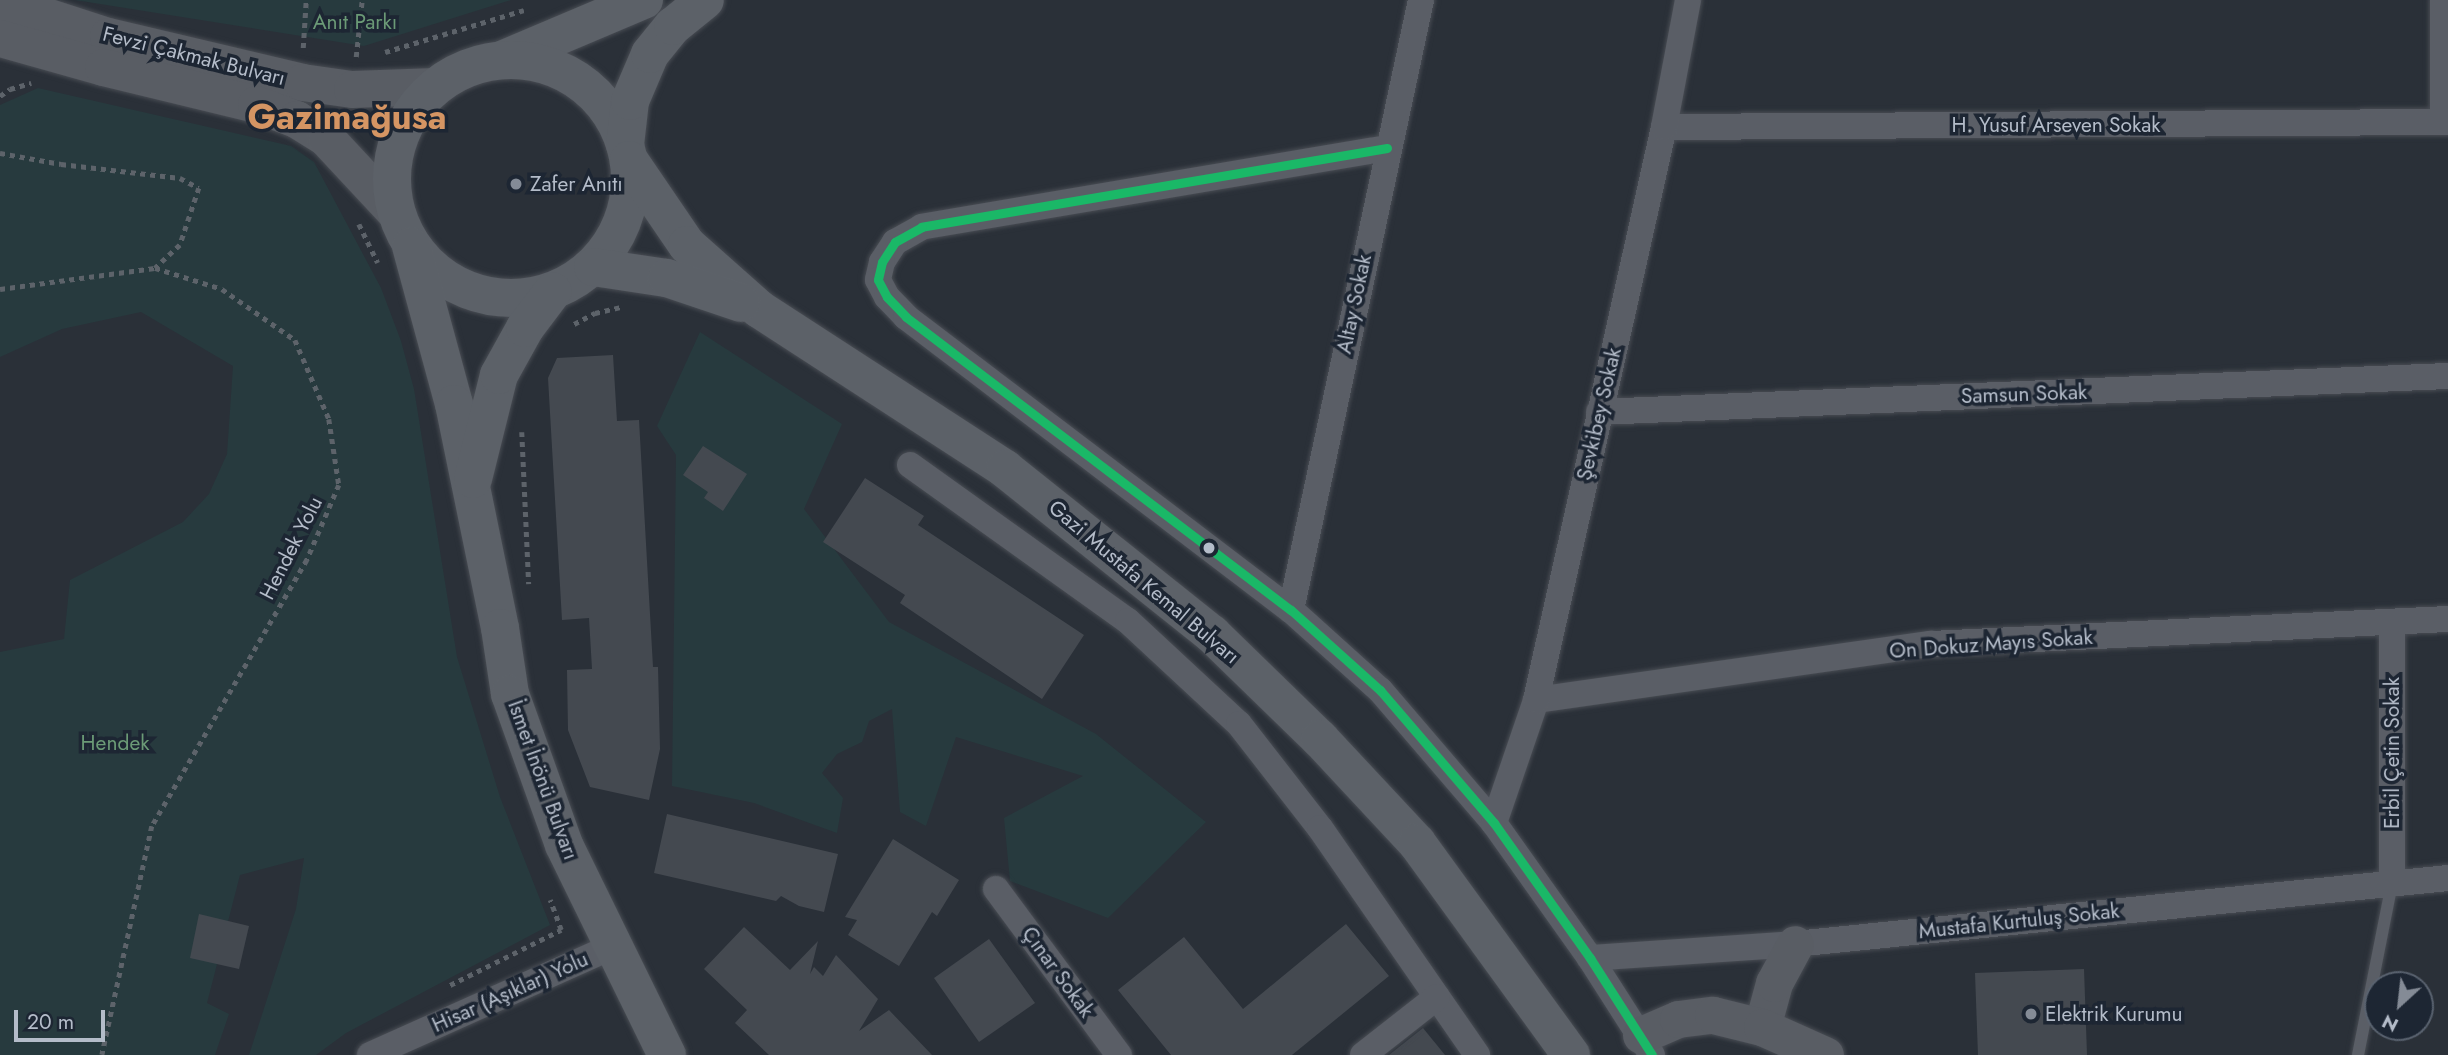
<!DOCTYPE html>
<html>
<head>
<meta charset="utf-8">
<style>
  body { margin:0 }
  #map { position:relative; width:2448px; height:1055px; overflow:hidden; background:#2a3038; font-family:Jost,sans-serif }
  div>[style] { position:absolute }
  .green>* { inset:0; background:#273a3e }
  .building>* { inset:0; background:#444950 }
  .path>* { height:4.5px; margin-top:-2.25px; transform-origin:0; background:repeating-linear-gradient(90deg,#5d636a 0 5px,transparent 0 10px) }
  .roads { filter:drop-shadow(0 0 2px #484c53) drop-shadow(0 0 2px #484c53) }
  .lane>* { height:12px; margin:-6px; padding:0 6px; transform-origin:6px; border-radius:6px; background:#5a5e66 }
  .street>* { height:26px; margin:-13px; padding:0 13px; transform-origin:13px; border-radius:13px; background:#5a5e66 }
  .secondary>* { height:37px; margin:-18.5px; padding:0 18.5px; transform-origin:18.5px; border-radius:18.5px; background:#595d64 }
  .primary>* { height:38px; margin:-19px; padding:0 19px; transform-origin:19px; border-radius:19px; background:#5c6168 }
  .primary>.ring { margin:-19px; padding:0; box-sizing:content-box; background:none; border:38px solid #5c6168; border-radius:50% }
  .bus-1>* { height:9px; margin:-4.5px; padding:0 4.5px; transform-origin:4.5px; border-radius:4.5px; background:#1ab867 }
  .dots>* { width:19px; height:19px; translate:-50% -50%; box-sizing:border-box; border:4px solid #1d2633; border-radius:50% }
  span { translate:-50% -50%; white-space:nowrap; text-align:center; line-height:1.15; -webkit-text-stroke:7px #1d2633; paint-order:stroke }
  .park-label { font-size:21px; color:#6b9a76 }
  .street-label { font-size:21px; color:#b4bcc9 }
  .poi-label { font-size:21px; color:#b4bcc9 }
  .left { translate:0 -50%; text-align:left }
  .town-label { font-size:35px; color:#d59563; font-weight:700 }
  .north { position:absolute; left:2364px; top:971px; width:70px; height:70px; box-sizing:border-box; background:#1d2633; border:2px solid #59626f; border-radius:50%; rotate:207deg; font-size:19px; font-weight:700; line-height:28px; text-align:center; color:#b4bcc9 }
  .north::after { content:''; display:block; margin:auto; width:24px; height:32px; background:#848b96; clip-path:polygon(50% 0,100% 100%,50% 72%,0 100%) }
  .scale { position:absolute; left:14px; top:1010px; width:91px; height:32px; box-sizing:border-box; border:4px solid #b4bcc9; border-top:0; padding-left:9px; font-size:21px; line-height:24px; white-space:nowrap; color:#b4bcc9; -webkit-text-stroke:5px #1d2633; paint-order:stroke }
</style>
</head>
<body>
<div id="map">
  <div class="green">
    <div style="clip-path:polygon(75px 0,511px 0,364px 46px)"></div>
    <div style="clip-path:polygon(38px 88px,291px 146px,314px 162px,381px 288px,401px 341px,414px 389px,457px 657px,500px 797px,550px 925px,346px 1033px,316px 1055px,249px 1055px,296px 909px,304px 858px,240px 875px,207px 1003px,229px 1014px,215px 1055px,0 1055px,0 652px,64px 639px,70px 580px,183px 522px,209px 494px,227px 454px,233px 366px,141px 312px,62px 329px,0 357px,0 105px)"></div>
    <div style="clip-path:polygon(700px 332px,842px 424px,804px 509px,889px 622px,1096px 734px,1206px 822px,1108px 918px,1010px 881px,1004px 818px,1083px 776px,956px 737px,926px 826px,900px 812px,892px 709px,869px 721px,862px 742px,837px 754px,822px 773px,843px 798px,837px 833px,754px 803px,672px 786px,676px 455px,657px 426px)"></div>
  </div>
  <div class="building">
    <div style="clip-path:polygon(613px 355px,617px 421px,639px 420px,653px 667px,658px 667px,660px 749px,649px 800px,590px 787px,568px 730px,567px 670px,592px 669px,589px 618px,562px 620px,548px 378px,557px 358px)"></div>
    <div style="clip-path:polygon(703px 446px,747px 474px,723px 511px,704px 498px,708px 492px,683px 475px)"></div>
    <div style="clip-path:polygon(865px 478px,924px 516px,918px 525px,1084px 635px,1042px 699px,900px 603px,905px 595px,823px 542px)"></div>
    <div style="clip-path:polygon(667px 814px,838px 854px,824px 912px,799px 906px,781px 896px,776px 901px,654px 873px)"></div>
    <div style="clip-path:polygon(893px 839px,959px 880px,937px 916px,932px 912px,899px 966px,848px 935px,857px 920px,845px 917px)"></div>
    <div style="clip-path:polygon(199px 914px,249px 926px,239px 969px,190px 958px)"></div>
    <div style="clip-path:polygon(1346px 924px,1389px 976px,1292px 1055px,1171px 1055px,1118px 990px,1184px 937px,1243px 1009px)"></div>
    <div style="clip-path:polygon(744px 927px,790px 970px,818px 941px,810px 974px,814px 967px,823px 976px,836px 955px,878px 999px,859px 1031px,889px 1010px,932px 1055px,769px 1055px,735px 1023px,747px 1010px,704px 969px)"></div>
    <div style="clip-path:polygon(989px 939px,1035px 1003px,979px 1042px,934px 978px)"></div>
    <div style="clip-path:polygon(2084px 969px,2087px 1055px,1978px 1055px,1975px 973px)"></div>
    <div style="clip-path:polygon(1423px 1028px,1445px 1055px,1389px 1055px)"></div>
  </div>
  <div class="path">
    <div style="left:303px;top:48px;width:48px;rotate:-86.4deg"></div>
    <div style="left:385px;top:52px;width:145px;rotate:-16.8deg"></div>
    <div style="left:356px;top:57px;width:57px;rotate:-84deg"></div>
    <div style="left:0;top:96px;width:12px;rotate:-35deg"></div>
    <div style="left:10px;top:89px;width:22px;rotate:-16deg"></div>
    <div style="left:0;top:153px;width:62px;rotate:10.2deg"></div>
    <div style="left:61px;top:164px;width:120px;rotate:6.7deg"></div>
    <div style="left:180px;top:178px;width:21px;rotate:28deg"></div>
    <div style="left:199px;top:188px;width:60px;rotate:108.4deg"></div>
    <div style="left:180px;top:245px;width:34px;rotate:137deg"></div>
    <div style="left:359px;top:224px;width:43px;rotate:64deg"></div>
    <div style="left:0;top:289px;width:156px;rotate:-7.7deg"></div>
    <div style="left:155px;top:268px;width:70px;rotate:17.4deg"></div>
    <div style="left:222px;top:289px;width:89px;rotate:34.9deg"></div>
    <div style="left:295px;top:340px;width:86px;rotate:66.7deg"></div>
    <div style="left:329px;top:419px;width:67px;rotate:81.4deg"></div>
    <div style="left:339px;top:485px;width:82px;rotate:113.1deg"></div>
    <div style="left:307px;top:560px;width:308px;rotate:120.2deg"></div>
    <div style="left:152px;top:826px;width:234px;rotate:102.3deg"></div>
    <div style="left:574px;top:324px;width:24px;rotate:-28deg"></div>
    <div style="left:595px;top:313px;width:27px;rotate:-13deg"></div>
    <div style="left:522px;top:432px;width:152px;rotate:87.4deg"></div>
    <div style="left:450px;top:985px;width:124px;rotate:-26.4deg"></div>
    <div style="left:561px;top:930px;width:32px;rotate:-110deg"></div>
  </div>
  <div class="roads">
    <div class="lane">
      <div style="left:2358px;top:1055px;width:174px;rotate:-78.8deg"></div>
    </div>
    <div class="street">
      <div style="left:2443px;top:122px;width:122px;rotate:-90deg"></div>
      <div style="left:1664px;top:127px;width:784px;rotate:-0.37deg"></div>
      <div style="left:1387px;top:148px;width:472px;rotate:170.4deg"></div>
      <div style="left:922px;top:227px;width:31px;rotate:151deg"></div>
      <div style="left:895px;top:242px;width:24px;rotate:123deg"></div>
      <div style="left:882px;top:262px;width:18px;rotate:103deg"></div>
      <div style="left:878px;top:280px;width:19px;rotate:62deg"></div>
      <div style="left:887px;top:297px;width:28px;rotate:46deg"></div>
      <div style="left:906px;top:317px;width:484px;rotate:37.3deg"></div>
      <div style="left:1291px;top:610px;width:120px;rotate:42deg"></div>
      <div style="left:1380px;top:690px;width:175px;rotate:49.4deg"></div>
      <div style="left:1494px;top:823px;width:166px;rotate:54.6deg"></div>
      <div style="left:1590px;top:958px;width:115px;rotate:57.4deg"></div>
      <div style="left:1599px;top:412px;width:850px;rotate:-2.43deg"></div>
      <div style="left:910px;top:465px;width:268px;rotate:35.6deg"></div>
      <div style="left:1128px;top:621px;width:151px;rotate:42.9deg"></div>
      <div style="left:1239px;top:724px;width:132px;rotate:52.1deg"></div>
      <div style="left:1320px;top:828px;width:276px;rotate:55.3deg"></div>
      <div style="left:1291px;top:610px;width:624px;rotate:-77.97deg"></div>
      <div style="left:2392px;top:622px;width:261px;rotate:90deg"></div>
      <div style="left:1536px;top:700px;width:399px;rotate:-8.1deg"></div>
      <div style="left:1931px;top:644px;width:518px;rotate:-2.77deg"></div>
      <div style="left:1494px;top:823px;width:130px;rotate:-71.1deg"></div>
      <div style="left:1536px;top:700px;width:587px;rotate:-77.41deg"></div>
      <div style="left:1664px;top:127px;width:129px;rotate:-79.3deg"></div>
      <div style="left:996px;top:889px;width:207px;rotate:53.5deg"></div>
      <div style="left:1590px;top:958px;width:205px;rotate:-3.9deg"></div>
      <div style="left:1795px;top:944px;width:656px;rotate:-5.77deg"></div>
      <div style="left:370px;top:1055px;width:265px;rotate:-24.1deg"></div>
      <div style="left:1363px;top:1055px;width:94px;rotate:-38.1deg"></div>
    </div>
    <div class="secondary">
      <div style="left:0;top:1px;width:114px;rotate:18deg"></div>
      <div style="left:108px;top:36px;width:199px;rotate:13.3deg"></div>
      <div style="left:302px;top:82px;width:50px;rotate:8deg"></div>
      <div style="left:352px;top:89px;width:83px;rotate:-2.1deg"></div>
      <div style="left:0;top:38px;width:107px;rotate:15.7deg"></div>
      <div style="left:103px;top:67px;width:157px;rotate:13.6deg"></div>
      <div style="left:256px;top:104px;width:43px;rotate:20.6deg"></div>
      <div style="left:296px;top:119px;width:36px;rotate:32deg"></div>
      <div style="left:326px;top:138px;width:101px;rotate:47deg"></div>
      <div style="left:1762px;top:1027px;width:46px;rotate:-74.7deg"></div>
      <div style="left:1774px;top:983px;width:44px;rotate:-61.7deg"></div>
      <div style="left:1641px;top:1035px;width:40px;rotate:-23.4deg"></div>
      <div style="left:1678px;top:1019px;width:35px;rotate:-7deg"></div>
      <div style="left:1713px;top:1015px;width:50px;rotate:13.8deg"></div>
      <div style="left:1762px;top:1027px;width:69px;rotate:24deg"></div>
    </div>
    <div class="primary">
      <div style="left:504px;top:59px;width:152px;rotate:-22.9deg"></div>
      <div class="ring" style="left:392px;top:60px;width:200px;height:200px"></div>
      <div style="left:625px;top:145px;width:44px;rotate:-83.5deg"></div>
      <div style="left:630px;top:101px;width:51px;rotate:-66.9deg"></div>
      <div style="left:650px;top:54px;width:36px;rotate:-51deg"></div>
      <div style="left:673px;top:26px;width:41px;rotate:-39.1deg"></div>
      <div style="left:629px;top:160px;width:103px;rotate:55.7deg"></div>
      <div style="left:687px;top:245px;width:96px;rotate:41.6deg"></div>
      <div style="left:759px;top:309px;width:293px;rotate:33deg"></div>
      <div style="left:1005px;top:469px;width:265px;rotate:38.6deg"></div>
      <div style="left:1212px;top:634px;width:151px;rotate:44.2deg"></div>
      <div style="left:1320px;top:739px;width:142px;rotate:47deg"></div>
      <div style="left:1417px;top:843px;width:262px;rotate:54deg"></div>
      <div style="left:411px;top:246px;width:164px;rotate:74.8deg"></div>
      <div style="left:454px;top:404px;width:229px;rotate:78.4deg"></div>
      <div style="left:500px;top:628px;width:67px;rotate:81.4deg"></div>
      <div style="left:510px;top:694px;width:160px;rotate:70.3deg"></div>
      <div style="left:564px;top:845px;width:234px;rotate:63.9deg"></div>
      <div style="left:593px;top:267px;width:75px;rotate:8.5deg"></div>
      <div style="left:667px;top:278px;width:78px;rotate:18.7deg"></div>
      <div style="left:473px;top:479px;width:107px;rotate:-76deg"></div>
      <div style="left:499px;top:375px;width:54px;rotate:-61deg"></div>
      <div style="left:525px;top:328px;width:46px;rotate:-52.9deg"></div>
    </div>
  </div>
  <div class="bus-1">
    <div style="left:1387px;top:148px;width:472px;rotate:170.4deg"></div>
    <div style="left:922px;top:227px;width:31px;rotate:151deg"></div>
    <div style="left:895px;top:242px;width:24px;rotate:123deg"></div>
    <div style="left:882px;top:262px;width:18px;rotate:103deg"></div>
    <div style="left:878px;top:280px;width:19px;rotate:62deg"></div>
    <div style="left:887px;top:297px;width:28px;rotate:46deg"></div>
    <div style="left:906px;top:317px;width:484px;rotate:37.3deg"></div>
    <div style="left:1291px;top:610px;width:120px;rotate:42deg"></div>
    <div style="left:1380px;top:690px;width:175px;rotate:49.4deg"></div>
    <div style="left:1494px;top:823px;width:166px;rotate:54.6deg"></div>
    <div style="left:1590px;top:958px;width:115px;rotate:57.4deg"></div>
  </div>
  <div class="dots">
    <div style="left:516px;top:184px;background:#848b96"></div>
    <div style="left:1209px;top:548px;background:#b4bcc9"></div>
    <div style="left:2031px;top:1014px;background:#848b96"></div>
  </div>
  <div class="park-label">
    <span style="left:355px;top:22px">Anıt Parkı</span>
    <span style="left:115px;top:743px">Hendek</span>
  </div>
  <div class="street-label">
    <span style="left:194px;top:56px;rotate:14deg">Fevzi Çakmak Bulvarı</span>
    <span style="left:2056px;top:125px">H. Yusuf Arseven Sokak</span>
    <span style="left:1354px;top:304px;rotate:-78deg">Altay Sokak</span>
    <span style="left:2024px;top:394px;rotate:-2deg">Samsun Sokak</span>
    <span style="left:1599px;top:414px;rotate:-77deg">Şevkibey Sokak</span>
    <span style="left:291px;top:548px;rotate:-63deg">Hendek Yolu</span>
    <span style="left:1144px;top:582px;rotate:40deg">Gazi Mustafa Kemal Bulvarı</span>
    <span style="left:1991px;top:644px;rotate:-4deg">On Dokuz Mayıs Sokak</span>
    <span style="left:2392px;top:753px;rotate:-90deg">Erbil Çetin Sokak</span>
    <span style="left:543px;top:780px;rotate:70deg">İsmet İnönü Bulvarı</span>
    <span style="left:2019px;top:921px;rotate:-6deg">Mustafa Kurtuluş Sokak</span>
    <span style="left:1058px;top:972px;rotate:54deg">Çınar Sokak</span>
    <span style="left:510px;top:992px;rotate:-24deg">Hisar (Aşıklar) Yolu</span>
  </div>
  <div class="poi-label">
    <span class="left" style="left:530px;top:184px">Zafer Anıtı</span>
    <span class="left" style="left:2045px;top:1014px">Elektrik Kurumu</span>
  </div>
  <div class="town-label">
    <span style="left:347px;top:117px">Gazimağusa</span>
  </div>
  <div class="north">N</div>
  <div class="scale">20 m</div>
</div>
</body>
</html>
